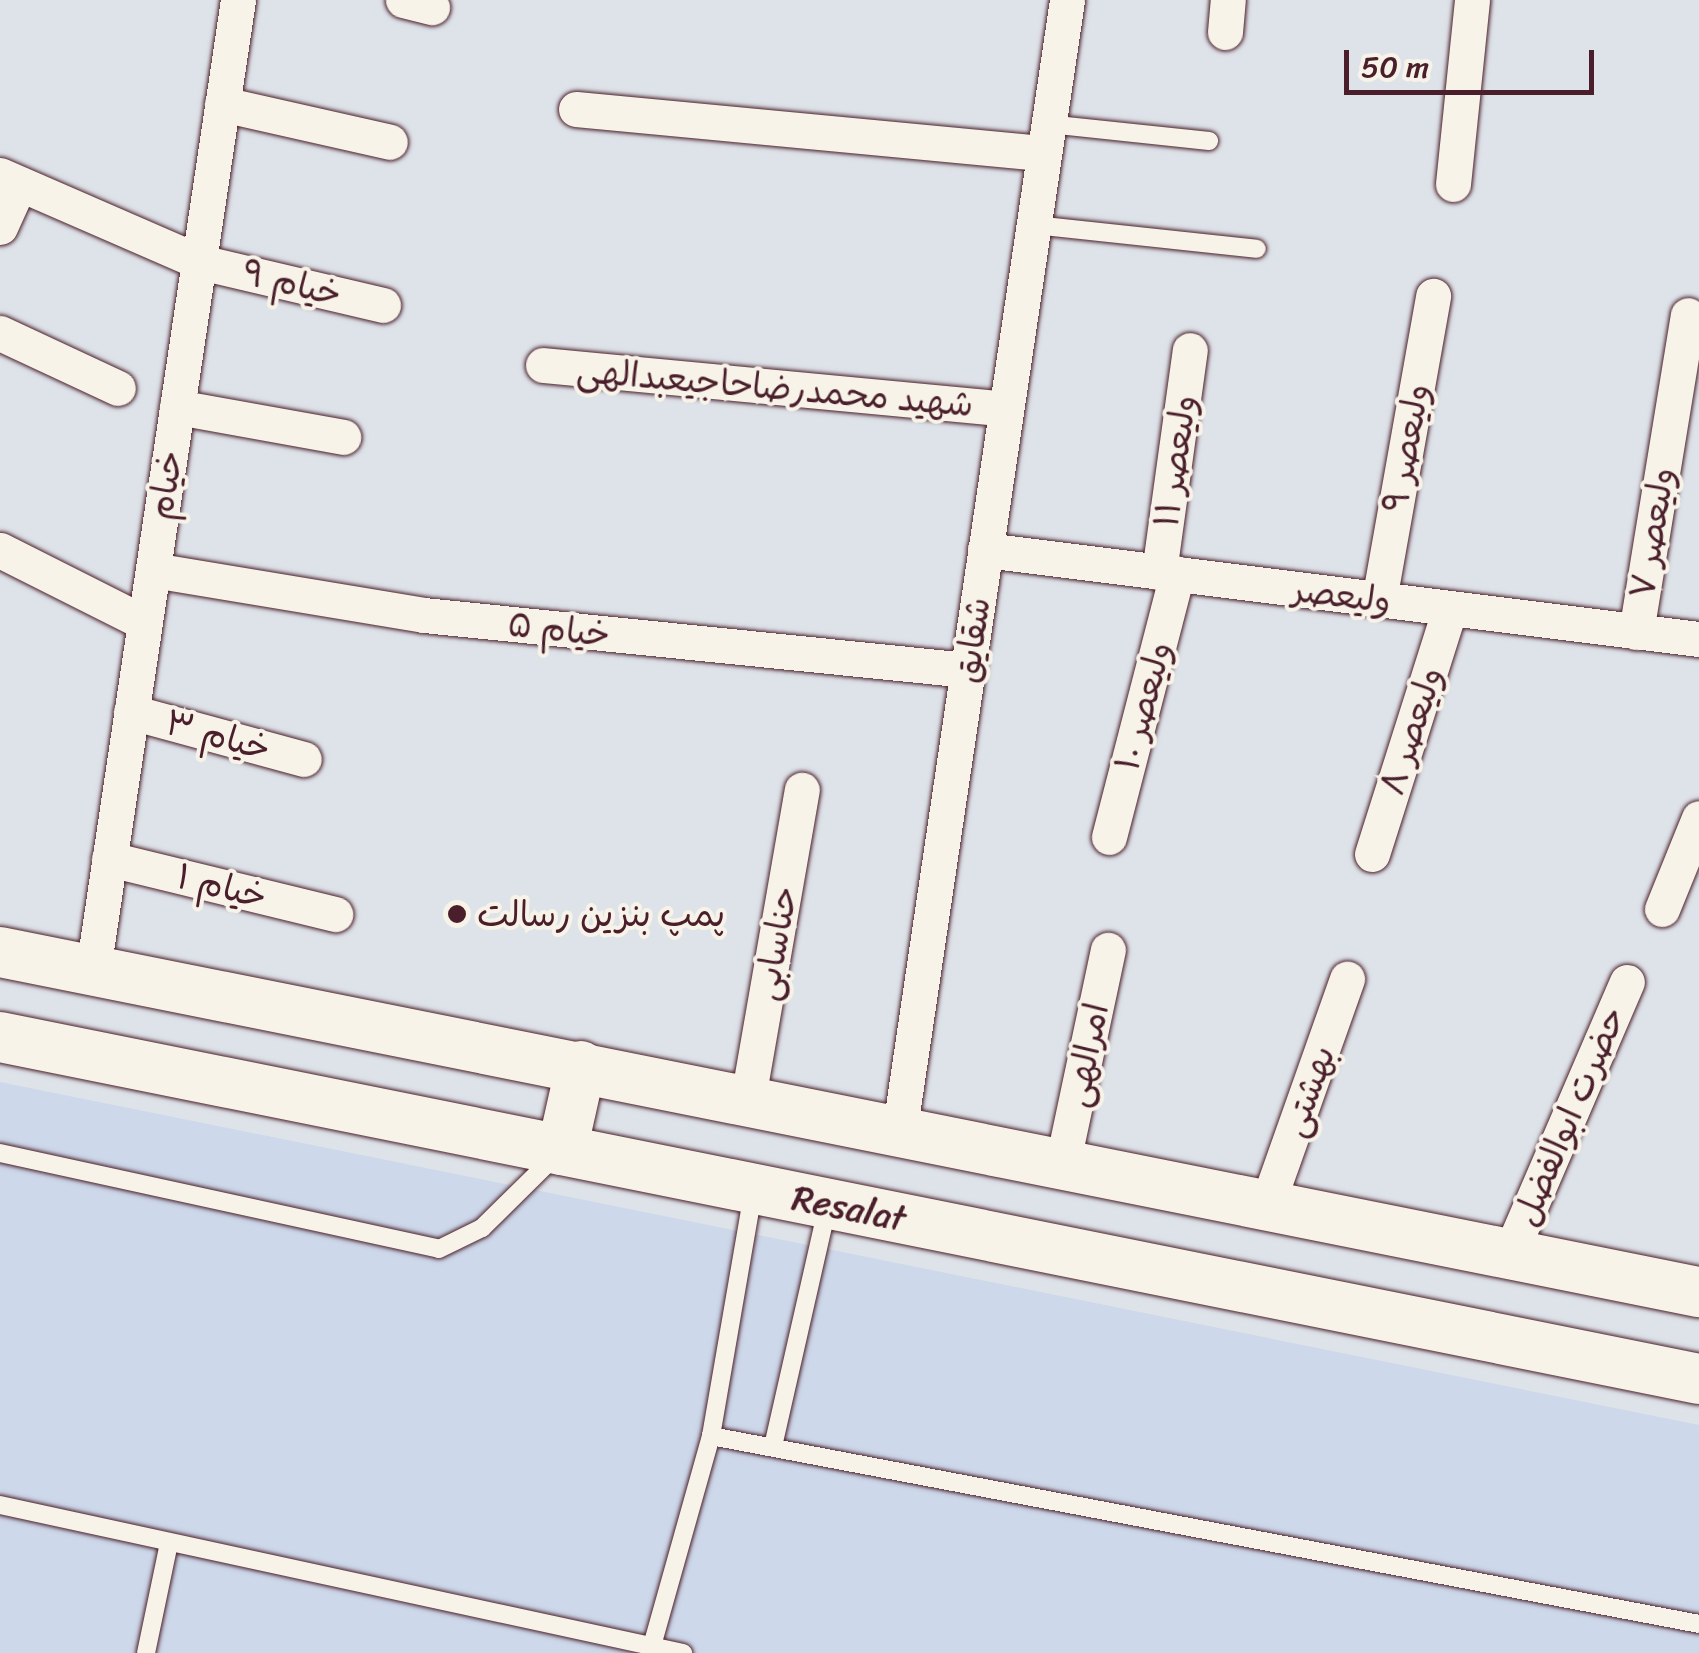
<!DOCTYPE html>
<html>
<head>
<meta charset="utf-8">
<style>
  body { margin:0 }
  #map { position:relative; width:1699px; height:1653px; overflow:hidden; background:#dee3e9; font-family:Sriracha,"Playpen Sans Arabic",sans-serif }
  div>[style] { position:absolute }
  .built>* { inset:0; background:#cdd8ea }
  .roads { filter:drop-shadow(0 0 2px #4a1f2b) drop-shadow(0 0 2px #4a1f2b) }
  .service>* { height:18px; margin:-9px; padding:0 9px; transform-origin:9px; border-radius:9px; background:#f7f3e8 }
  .minor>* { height:35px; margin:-17.5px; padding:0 17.5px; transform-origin:17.5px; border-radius:17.5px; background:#f7f3e8 }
  .secondary>* { height:50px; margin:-25px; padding:0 25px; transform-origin:25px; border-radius:25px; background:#f7f3e8 }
  .dots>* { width:28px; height:28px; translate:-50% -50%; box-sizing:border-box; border:5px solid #f7f3e8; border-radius:50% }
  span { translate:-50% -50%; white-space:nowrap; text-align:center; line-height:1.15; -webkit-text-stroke:8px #f7f3e8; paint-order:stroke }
  .street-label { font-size:35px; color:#4a1f2b }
  .poi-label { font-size:35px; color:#4a1f2b }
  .left { translate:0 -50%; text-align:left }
  .scale { position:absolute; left:1344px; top:50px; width:250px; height:45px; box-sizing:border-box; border:5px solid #4a1f2b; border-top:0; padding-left:12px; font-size:30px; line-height:35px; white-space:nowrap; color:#4a1f2b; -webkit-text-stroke:8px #f7f3e8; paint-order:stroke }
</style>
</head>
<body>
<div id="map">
  <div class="built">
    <div style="clip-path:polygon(0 1082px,1699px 1425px,1699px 1653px,0 1653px)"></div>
  </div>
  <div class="roads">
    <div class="service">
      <div style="left:1048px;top:124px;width:162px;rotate:6deg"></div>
      <div style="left:1034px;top:225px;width:224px;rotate:6.1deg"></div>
      <div style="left:0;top:1153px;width:449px;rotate:12.3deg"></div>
      <div style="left:439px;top:1249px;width:48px;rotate:-26deg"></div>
      <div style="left:482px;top:1228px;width:101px;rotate:-44.6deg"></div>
      <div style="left:711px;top:1436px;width:1006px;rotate:10.77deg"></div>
      <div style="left:774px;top:1442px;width:239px;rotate:-77.2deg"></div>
      <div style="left:0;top:1505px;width:699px;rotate:12.23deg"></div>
      <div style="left:146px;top:1653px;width:112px;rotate:-78.2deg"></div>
      <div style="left:650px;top:1653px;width:225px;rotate:-74.3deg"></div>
      <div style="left:711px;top:1436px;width:246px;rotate:-80.2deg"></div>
    </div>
    <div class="minor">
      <div style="left:403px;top:0;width:30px;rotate:14deg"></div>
      <div style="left:1225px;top:32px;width:32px;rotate:-85deg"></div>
      <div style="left:222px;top:104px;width:172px;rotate:12.7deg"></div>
      <div style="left:576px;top:109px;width:470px;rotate:5.4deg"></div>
      <div style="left:0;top:175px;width:218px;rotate:23.5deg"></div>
      <div style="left:200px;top:262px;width:188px;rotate:13.2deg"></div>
      <div style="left:1453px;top:184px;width:185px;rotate:-84.1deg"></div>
      <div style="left:0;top:227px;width:46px;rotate:-65.7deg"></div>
      <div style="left:0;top:333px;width:130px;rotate:25deg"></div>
      <div style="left:543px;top:365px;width:465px;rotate:5.4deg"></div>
      <div style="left:177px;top:407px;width:169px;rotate:10.2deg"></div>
      <div style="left:0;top:550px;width:162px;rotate:26.7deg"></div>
      <div style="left:985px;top:550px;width:720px;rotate:7.11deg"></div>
      <div style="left:153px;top:570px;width:275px;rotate:9.4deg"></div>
      <div style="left:424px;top:615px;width:546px;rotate:5.78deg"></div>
      <div style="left:1159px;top:572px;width:224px;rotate:-82.1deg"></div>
      <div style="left:1379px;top:600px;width:309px;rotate:-79.9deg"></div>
      <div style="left:1636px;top:632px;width:321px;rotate:-80.7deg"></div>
      <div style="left:131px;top:712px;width:179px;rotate:15.2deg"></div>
      <div style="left:1109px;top:837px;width:272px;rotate:-75.5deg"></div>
      <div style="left:1372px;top:854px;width:258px;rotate:-72.4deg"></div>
      <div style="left:109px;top:859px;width:233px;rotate:13.7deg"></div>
      <div style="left:1662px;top:909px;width:98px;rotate:-67.9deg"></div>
      <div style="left:93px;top:970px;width:981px;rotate:-81.5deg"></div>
      <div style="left:748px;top:1098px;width:313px;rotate:-80.1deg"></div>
      <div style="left:900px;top:1127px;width:1139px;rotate:-81.57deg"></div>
      <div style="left:1063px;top:1161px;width:216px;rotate:-78deg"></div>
      <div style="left:1268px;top:1202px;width:237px;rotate:-70.5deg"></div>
      <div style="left:1511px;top:1251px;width:293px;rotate:-66.7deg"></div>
    </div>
    <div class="secondary">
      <div style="left:0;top:952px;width:1733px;rotate:11.32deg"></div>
      <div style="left:0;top:1037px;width:1733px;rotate:11.38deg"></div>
      <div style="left:562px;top:1150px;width:86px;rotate:-77.3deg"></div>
    </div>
  </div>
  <div class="dots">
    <div style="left:457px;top:914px;background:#4a1f2b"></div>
  </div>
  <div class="street-label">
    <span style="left:292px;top:283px;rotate:13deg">خیام ۹</span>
    <span style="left:775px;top:387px;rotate:5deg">شهید محمدرضاحاجیعبدالهی</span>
    <span style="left:1406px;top:448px;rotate:-80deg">ولیعصر ۹</span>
    <span style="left:1175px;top:461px;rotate:-82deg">ولیعصر ۱۱</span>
    <span style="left:165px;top:485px;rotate:-81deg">خیام</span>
    <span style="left:1652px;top:533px;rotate:-81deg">ولیعصر ۷</span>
    <span style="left:1342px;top:595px;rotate:7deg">ولیعصر</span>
    <span style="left:559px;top:629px;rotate:6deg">خیام ۵</span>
    <span style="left:972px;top:640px;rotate:-82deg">شقایق</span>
    <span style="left:1143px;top:706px;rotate:-75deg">ولیعصر ۱۰</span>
    <span style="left:1411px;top:731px;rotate:-72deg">ولیعصر ۸</span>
    <span style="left:218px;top:735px;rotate:15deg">خیام ۳</span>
    <span style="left:222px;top:886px;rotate:14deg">خیام ۱</span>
    <span style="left:775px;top:944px;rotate:-80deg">حناسابی</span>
    <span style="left:1086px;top:1055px;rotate:-78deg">امرالهی</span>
    <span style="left:1308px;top:1091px;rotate:-70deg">بهشتی</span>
    <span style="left:1569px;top:1116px;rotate:-67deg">حضرت ابوالفضل</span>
    <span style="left:849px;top:1208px;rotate:11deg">Resalat</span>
  </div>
  <div class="poi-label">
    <span class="left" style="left:477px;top:914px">پمپ بنزین رسالت</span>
  </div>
  <div class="scale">50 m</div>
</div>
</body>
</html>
